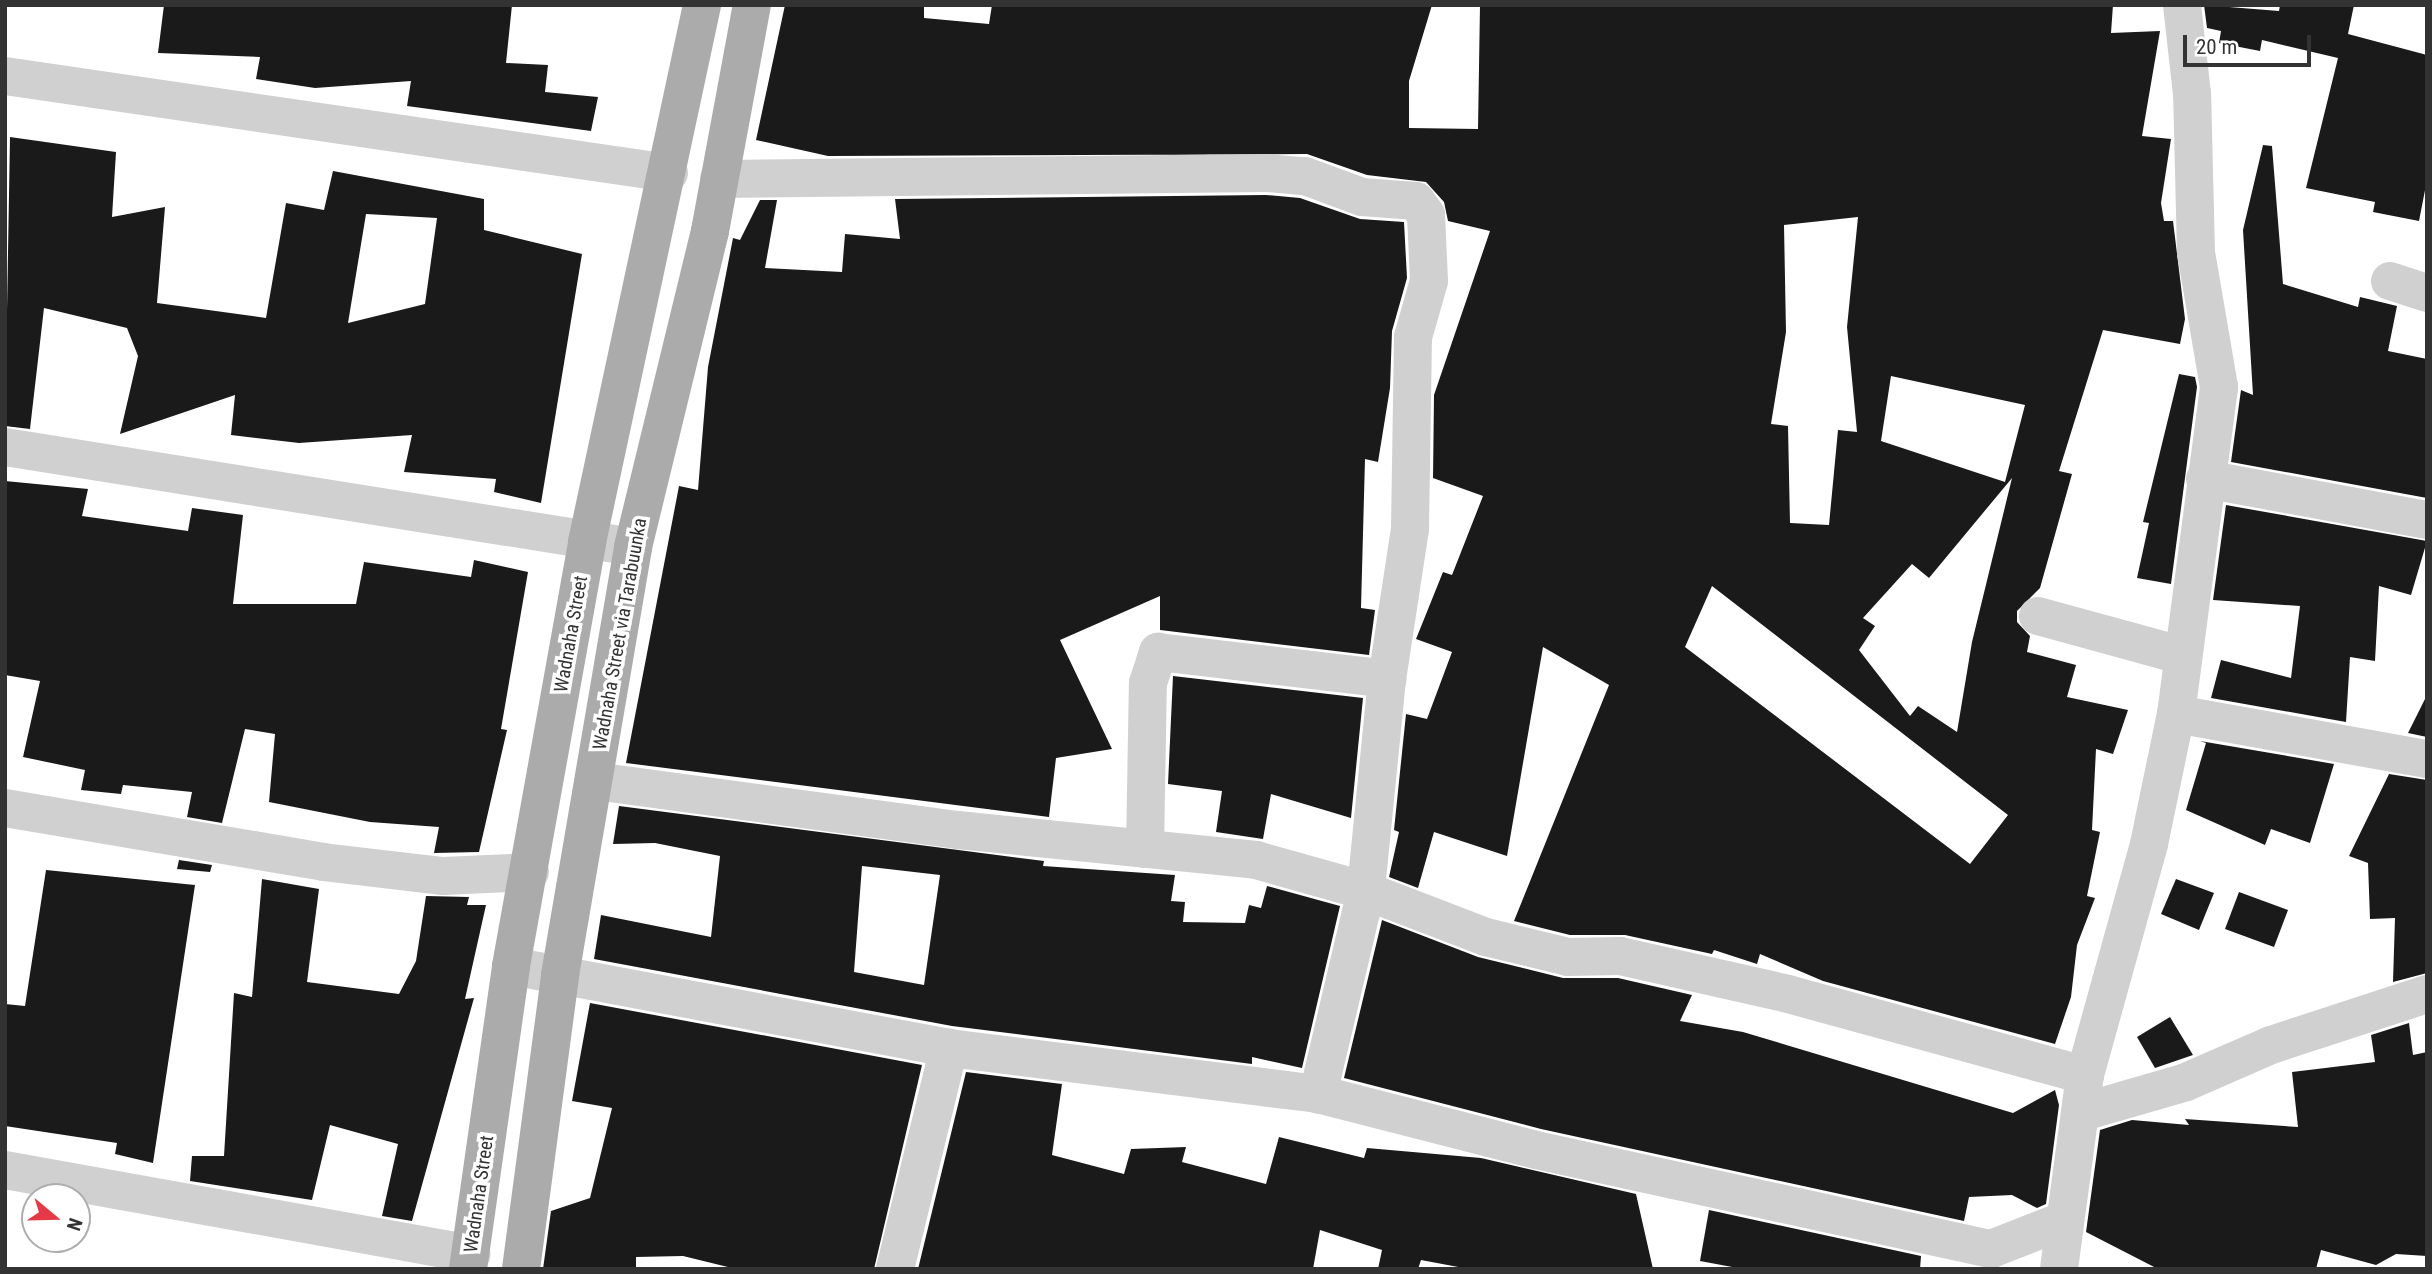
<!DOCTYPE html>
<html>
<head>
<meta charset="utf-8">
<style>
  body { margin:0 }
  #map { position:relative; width:2432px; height:1274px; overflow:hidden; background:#fff; font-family:"Roboto Condensed",sans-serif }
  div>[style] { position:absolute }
  .building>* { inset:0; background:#1a1a1a }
  .minor>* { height:38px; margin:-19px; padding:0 19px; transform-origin:19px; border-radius:19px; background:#d0d0d0 }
  .major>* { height:38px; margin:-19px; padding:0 19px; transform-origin:19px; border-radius:19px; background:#ababab }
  span { translate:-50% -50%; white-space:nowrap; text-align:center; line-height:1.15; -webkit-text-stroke:7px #fff; paint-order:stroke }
  .street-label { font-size:19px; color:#333 }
  .frame { position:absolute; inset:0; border:7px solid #333; pointer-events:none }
  .north { position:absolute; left:21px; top:1183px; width:70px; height:70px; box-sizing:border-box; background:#fff; border:2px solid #adadad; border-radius:50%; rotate:109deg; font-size:19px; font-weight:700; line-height:28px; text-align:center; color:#333 }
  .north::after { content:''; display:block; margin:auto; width:24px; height:32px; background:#e63946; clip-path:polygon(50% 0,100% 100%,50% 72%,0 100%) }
  .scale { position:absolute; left:2183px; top:35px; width:128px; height:32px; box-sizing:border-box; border:4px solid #333; border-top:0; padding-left:9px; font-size:21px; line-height:24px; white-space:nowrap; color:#333; -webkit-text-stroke:5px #fff; paint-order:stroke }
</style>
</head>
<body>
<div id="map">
  <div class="building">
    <div style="clip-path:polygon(164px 5px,512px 5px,506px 63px,548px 65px,545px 92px,598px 97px,591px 131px,407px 106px,411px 81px,315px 88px,256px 79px,260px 57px,158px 53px)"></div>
    <div style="clip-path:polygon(evenodd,785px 5px,924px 5px,924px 18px,989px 24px,992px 5px,1432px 5px,1409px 81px,1409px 128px,1478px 129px,1480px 5px,2113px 5px,2111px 33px,2160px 31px,2142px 136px,2171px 139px,2161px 203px,2164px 221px,2173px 221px,2185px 319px,2180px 344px,2103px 330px,2059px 471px,2072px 474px,2040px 588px,2017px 611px,2017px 622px,2030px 636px,2027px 652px,2076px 665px,2067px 697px,2128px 710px,2113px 754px,2096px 749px,2092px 830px,2100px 832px,2087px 896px,2095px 898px,2077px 945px,2071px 997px,2055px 1044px,1823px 981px,1760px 954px,1757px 964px,1714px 950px,1712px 954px,1625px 935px,1570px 935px,1514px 921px,1609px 685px,1543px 647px,1507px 856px,1434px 832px,1418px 888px,1389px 877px,1399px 832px,1394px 830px,1406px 714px,1427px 719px,1452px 652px,1416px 639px,1443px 572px,1452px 575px,1483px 496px,1433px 478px,1434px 395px,1490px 231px,1448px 221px,1444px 202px,1426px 182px,1367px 175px,1307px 154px,828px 156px,756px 140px,785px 5px,1858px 217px,1847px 327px,1857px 432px,1838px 430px,1829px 525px,1790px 523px,1788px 426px,1771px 424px,1786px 332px,1784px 225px,1858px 217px,785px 5px,1891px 376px,2025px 405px,2005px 482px,1881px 441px,1891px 376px,785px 5px,2012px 478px,1972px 642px,1957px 732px,1918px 706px,1910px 716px,1859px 650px,1875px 626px,1863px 618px,1912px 564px,1929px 578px,2012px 478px,785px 5px,1712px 586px,2008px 815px,1970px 864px,1685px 647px,1712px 586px)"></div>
    <div style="clip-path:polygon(2204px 5px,2279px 11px,2280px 5px,2354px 5px,2348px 34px,2427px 55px,2427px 180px,2419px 221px,2373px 212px,2375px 202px,2306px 188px,2338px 58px,2262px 40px,2260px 51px,2219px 43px,2221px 31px,2207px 28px)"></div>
    <div style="clip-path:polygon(evenodd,10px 137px,116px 152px,112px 217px,165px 207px,157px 303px,266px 318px,286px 203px,324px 210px,333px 171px,484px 199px,484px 230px,582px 254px,541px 503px,494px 492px,496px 479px,404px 472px,412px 435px,299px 443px,231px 435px,235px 395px,120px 434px,138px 356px,127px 328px,44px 308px,30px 429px,5px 426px,10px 137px,366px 214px,437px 218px,425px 304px,348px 323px,366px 214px)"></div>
    <div style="clip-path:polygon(2263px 145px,2272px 146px,2283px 284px,2358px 307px,2360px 297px,2397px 306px,2388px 351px,2427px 359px,2427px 498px,2231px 462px,2241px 390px,2253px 395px,2243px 230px)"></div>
    <div style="clip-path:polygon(1266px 195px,1300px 198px,1360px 219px,1404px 222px,1407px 278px,1392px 331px,1390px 388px,1378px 462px,1365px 459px,1361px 608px,1375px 610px,1369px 655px,1160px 630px,1160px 596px,1060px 640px,1112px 749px,1056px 758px,1049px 817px,626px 763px,679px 486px,698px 490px,708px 367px,733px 238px,740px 240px,760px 200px,777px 200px,765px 268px,842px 272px,845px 234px,900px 239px,895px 199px)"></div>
    <div style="clip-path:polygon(2179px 374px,2195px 377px,2197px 387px,2171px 584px,2137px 578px,2149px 523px,2143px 522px)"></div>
    <div style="clip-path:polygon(5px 481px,88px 489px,82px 516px,188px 531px,192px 508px,243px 515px,233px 604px,356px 604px,364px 562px,471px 577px,474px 560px,528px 572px,501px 729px,507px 730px,479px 852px,434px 853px,439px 827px,370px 822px,269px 802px,275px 734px,245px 729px,222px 823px,187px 817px,192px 792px,123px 785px,121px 794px,81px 790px,85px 770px,23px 757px,40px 681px,5px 675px)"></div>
    <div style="clip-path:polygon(2226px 505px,2427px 541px,2411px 595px,2379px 586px,2375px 661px,2350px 657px,2346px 722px,2211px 698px,2221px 660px,2291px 678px,2300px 606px,2213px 600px)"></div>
    <div style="clip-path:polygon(1173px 676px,1363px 698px,1351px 818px,1271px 794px,1263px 839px,1216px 832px,1222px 791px,1168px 784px)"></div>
    <div style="clip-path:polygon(2427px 695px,2427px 737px,2408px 733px)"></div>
    <div style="clip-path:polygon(2200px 741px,2334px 764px,2310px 843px,2271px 829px,2265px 845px,2186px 810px,2206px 743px)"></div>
    <div style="clip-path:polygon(2389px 774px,2427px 780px,2427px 973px,2393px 982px,2395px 918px,2370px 919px,2368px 863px,2349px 856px)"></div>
    <div style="clip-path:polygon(evenodd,619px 806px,1044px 861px,1043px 866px,1175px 875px,1171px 901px,1185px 902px,1183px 922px,1245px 923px,1249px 905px,1261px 908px,1267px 886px,1340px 906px,1302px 1068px,1252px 1057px,1252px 1064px,952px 1026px,594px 959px,601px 915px,711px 937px,720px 856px,655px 843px,613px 844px,619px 806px,862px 866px,940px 875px,924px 985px,854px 972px,862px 866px)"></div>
    <div style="clip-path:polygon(179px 860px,212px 865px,210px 872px,177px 869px)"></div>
    <div style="clip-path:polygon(46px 870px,195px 885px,153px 1163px,115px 1154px,117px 1143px,5px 1126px,5px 1004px,25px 1006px)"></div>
    <div style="clip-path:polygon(262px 879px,319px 889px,307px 982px,399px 994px,416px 961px,426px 896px,469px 897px,467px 905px,486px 905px,465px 999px,474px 998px,412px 1221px,382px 1216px,398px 1144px,330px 1125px,312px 1200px,190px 1181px,192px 1156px,224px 1156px,234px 993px,252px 997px)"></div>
    <div style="clip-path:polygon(2176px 879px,2214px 893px,2199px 930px,2161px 914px)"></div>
    <div style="clip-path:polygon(2239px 892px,2288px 910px,2274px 947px,2225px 929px)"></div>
    <div style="clip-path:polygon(1382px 920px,1478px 957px,1563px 978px,1618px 978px,1692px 995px,1680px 1021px,1743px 1032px,2013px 1113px,2055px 1090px,2059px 1105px,2046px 1204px,2037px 1208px,2012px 1195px,1969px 1197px,1964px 1221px,1541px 1129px,1344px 1078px)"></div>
    <div style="clip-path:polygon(590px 1003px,922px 1065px,874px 1269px,736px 1269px,683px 1256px,636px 1257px,636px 1269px,543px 1269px,551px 1211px,590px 1198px,612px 1108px,572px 1101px)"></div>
    <div style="clip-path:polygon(2170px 1017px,2193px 1055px,2155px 1068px,2137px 1037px)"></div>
    <div style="clip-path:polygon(2409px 1023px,2413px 1055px,2427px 1052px,2427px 1256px,2396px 1254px,2376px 1265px,2321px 1250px,2316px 1269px,2158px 1269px,2086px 1232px,2100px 1130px,2132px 1120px,2189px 1125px,2185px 1119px,2298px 1127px,2292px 1072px,2375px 1062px,2371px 1035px)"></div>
    <div style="clip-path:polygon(966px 1072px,1062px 1084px,1052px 1155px,1124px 1174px,1131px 1149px,1186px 1147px,1182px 1162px,1266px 1184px,1279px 1137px,1364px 1158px,1367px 1148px,1481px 1158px,1636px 1194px,1653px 1269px,1469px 1269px,1421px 1260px,1418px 1269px,1378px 1269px,1382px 1250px,1320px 1230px,1313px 1269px,918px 1269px)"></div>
    <div style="clip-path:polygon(1709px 1210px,1921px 1256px,1920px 1269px,1743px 1269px,1700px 1261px)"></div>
  </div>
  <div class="minor">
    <div style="left:5px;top:76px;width:671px;rotate:8.31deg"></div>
    <div style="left:719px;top:179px;width:548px;rotate:-0.63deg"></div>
    <div style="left:1267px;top:173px;width:38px;rotate:5deg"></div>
    <div style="left:1305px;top:176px;width:61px;rotate:20.2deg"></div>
    <div style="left:1362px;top:197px;width:54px;rotate:4.2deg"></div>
    <div style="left:1416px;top:201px;width:17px;rotate:54deg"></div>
    <div style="left:1426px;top:215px;width:66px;rotate:87.4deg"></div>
    <div style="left:1429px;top:281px;width:58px;rotate:105.9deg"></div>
    <div style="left:1413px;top:337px;width:192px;rotate:90.9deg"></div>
    <div style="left:1410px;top:529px;width:152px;rotate:98.7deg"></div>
    <div style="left:1387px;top:679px;width:213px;rotate:95.7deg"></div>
    <div style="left:1366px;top:891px;width:209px;rotate:103.3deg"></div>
    <div style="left:2390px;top:281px;width:39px;rotate:18deg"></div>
    <div style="left:5px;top:447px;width:636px;rotate:9.05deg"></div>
    <div style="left:2205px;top:479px;width:226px;rotate:10.5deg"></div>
    <div style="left:2038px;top:616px;width:148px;rotate:15.3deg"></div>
    <div style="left:2176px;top:714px;width:255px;rotate:10.2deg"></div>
    <div style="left:595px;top:781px;width:366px;rotate:7.7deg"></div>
    <div style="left:958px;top:830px;width:300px;rotate:5.7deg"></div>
    <div style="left:1256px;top:860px;width:114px;rotate:15.7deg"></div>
    <div style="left:1366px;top:891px;width:129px;rotate:21deg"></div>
    <div style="left:1486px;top:937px;width:84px;rotate:13.7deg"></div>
    <div style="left:1568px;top:957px;width:52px;rotate:-1.1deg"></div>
    <div style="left:1620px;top:956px;width:172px;rotate:12.7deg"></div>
    <div style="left:1788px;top:994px;width:308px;rotate:15.3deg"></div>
    <div style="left:5px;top:808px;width:323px;rotate:9.6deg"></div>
    <div style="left:323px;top:862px;width:121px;rotate:6.7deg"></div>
    <div style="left:443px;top:876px;width:87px;rotate:-2.6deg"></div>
    <div style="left:1145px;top:849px;width:166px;rotate:-89deg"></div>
    <div style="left:1148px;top:683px;width:33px;rotate:-72deg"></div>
    <div style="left:1158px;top:652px;width:231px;rotate:6.7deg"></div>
    <div style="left:511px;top:966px;width:446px;rotate:10.6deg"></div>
    <div style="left:949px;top:1048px;width:372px;rotate:7.1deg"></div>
    <div style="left:1318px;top:1094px;width:225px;rotate:14.4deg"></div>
    <div style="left:1536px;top:1150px;width:466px;rotate:12.3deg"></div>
    <div style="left:1991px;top:1249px;width:77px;rotate:-21.3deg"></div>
    <div style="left:2083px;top:1112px;width:107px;rotate:-16.2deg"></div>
    <div style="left:2186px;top:1082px;width:93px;rotate:-23.5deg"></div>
    <div style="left:2271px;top:1045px;width:164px;rotate:-18.1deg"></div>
    <div style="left:5px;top:1170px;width:474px;rotate:10.2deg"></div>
    <div style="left:895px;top:1269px;width:228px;rotate:-76.3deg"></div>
    <div style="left:2059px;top:1269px;width:196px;rotate:-82.4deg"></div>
    <div style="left:2085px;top:1075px;width:240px;rotate:-74.5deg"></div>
    <div style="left:2149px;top:844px;width:133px;rotate:-78.3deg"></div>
    <div style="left:2176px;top:714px;width:330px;rotate:-82.5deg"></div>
    <div style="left:2219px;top:387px;width:136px;rotate:-99.7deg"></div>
    <div style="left:2196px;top:253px;width:159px;rotate:-91.4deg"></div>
    <div style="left:2192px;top:94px;width:90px;rotate:-96.4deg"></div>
  </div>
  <div class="major">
    <div style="left:468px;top:1269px;width:306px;rotate:-81.9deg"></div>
    <div style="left:511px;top:966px;width:431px;rotate:-79.8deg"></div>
    <div style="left:587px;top:542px;width:549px;rotate:-77.91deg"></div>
    <div style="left:521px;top:1269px;width:297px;rotate:-82.4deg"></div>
    <div style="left:560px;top:975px;width:434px;rotate:-80.3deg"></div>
    <div style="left:633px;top:547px;width:325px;rotate:-76.3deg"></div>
    <div style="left:710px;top:231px;width:230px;rotate:-79.5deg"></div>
  </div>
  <div class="street-label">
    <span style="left:571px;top:634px;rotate:-80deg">Wadnaha Street</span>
    <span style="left:620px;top:634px;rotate:-80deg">Wadnaha Street via Tarabuunka</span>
    <span style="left:479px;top:1194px;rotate:-82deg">Wadnaha Street</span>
  </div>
  <div class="frame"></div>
  <div class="north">N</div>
  <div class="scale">20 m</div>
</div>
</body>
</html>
